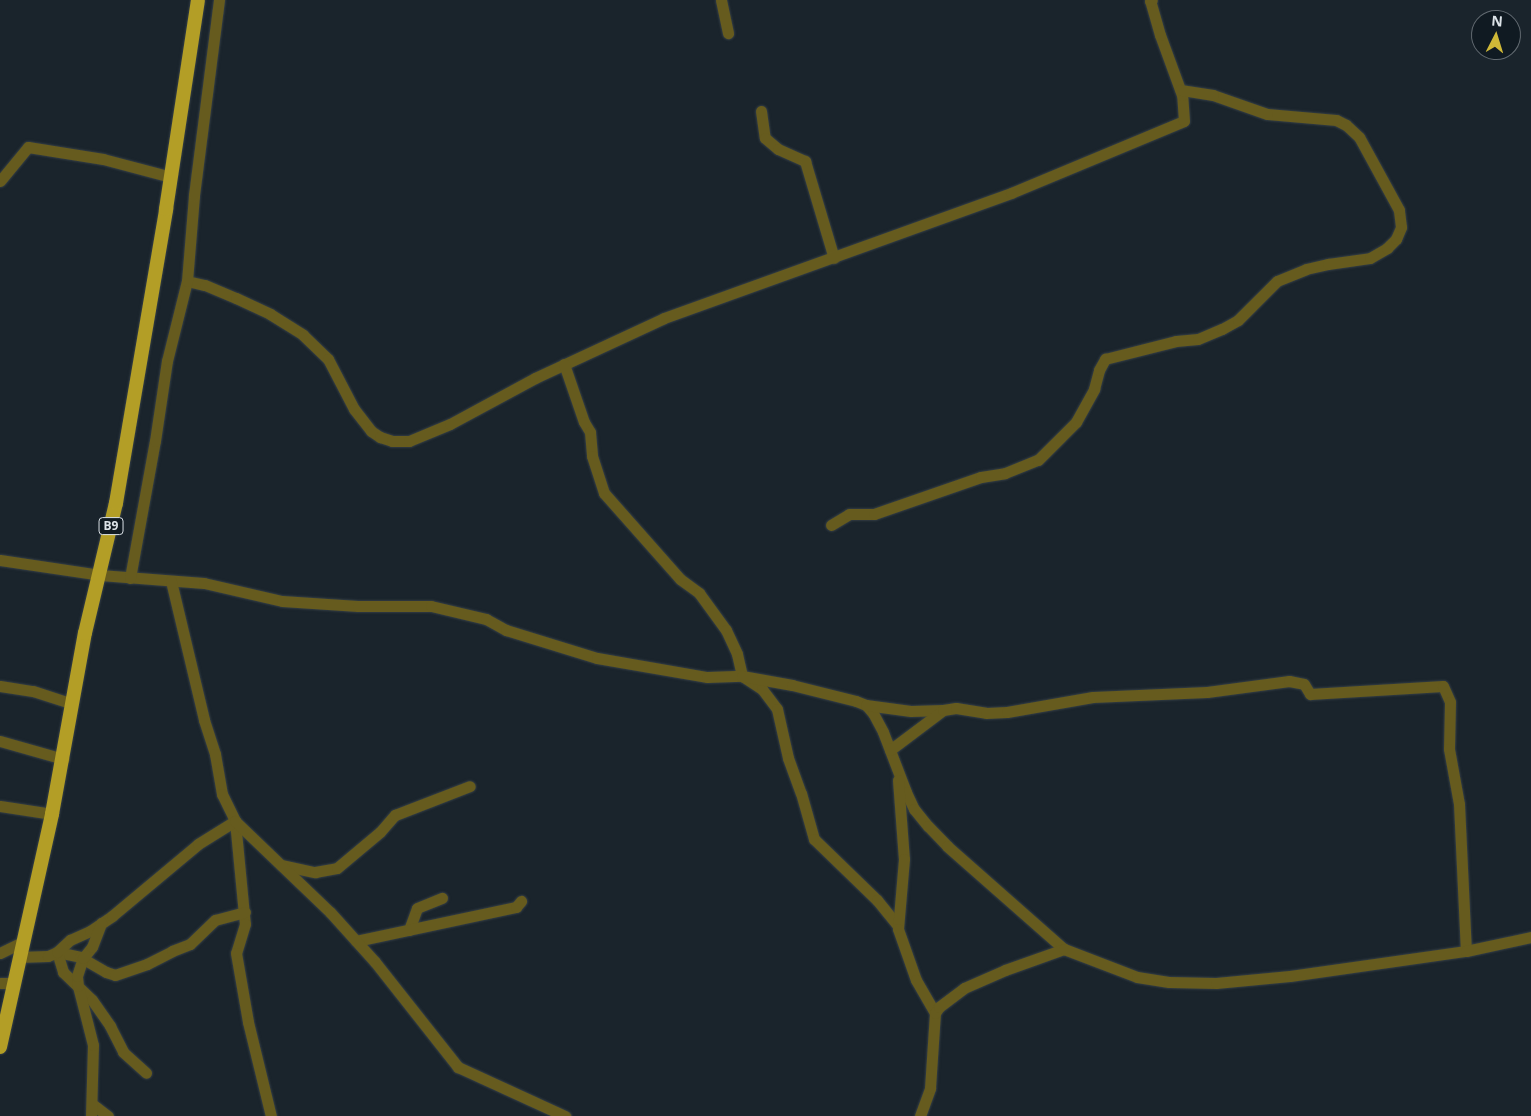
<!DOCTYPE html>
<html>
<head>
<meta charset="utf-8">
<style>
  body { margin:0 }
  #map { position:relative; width:1531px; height:1116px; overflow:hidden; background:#1a242c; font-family:"Open Sans",sans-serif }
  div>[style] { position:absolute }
  .roads { filter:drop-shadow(0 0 1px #353f46) drop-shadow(0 0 1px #353f46) }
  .minor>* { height:11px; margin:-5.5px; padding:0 5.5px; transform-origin:5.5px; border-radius:5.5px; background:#665b1e }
  .trunk>* { height:14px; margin:-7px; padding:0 7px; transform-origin:7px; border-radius:7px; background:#b39e26 }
  span { translate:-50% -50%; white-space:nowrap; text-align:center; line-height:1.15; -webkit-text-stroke:4.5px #101a22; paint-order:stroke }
  .shield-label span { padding:1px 4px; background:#101a22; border:1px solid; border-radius:4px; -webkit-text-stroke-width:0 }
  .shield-label { font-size:12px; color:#dce3e8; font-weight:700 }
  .north { position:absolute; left:1471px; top:10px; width:50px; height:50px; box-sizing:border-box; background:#101a22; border:1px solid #626a71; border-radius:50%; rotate:5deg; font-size:14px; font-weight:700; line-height:20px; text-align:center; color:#dce3e8 }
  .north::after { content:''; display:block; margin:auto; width:18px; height:22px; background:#cfb837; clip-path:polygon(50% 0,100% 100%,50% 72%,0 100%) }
</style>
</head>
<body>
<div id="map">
  <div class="roads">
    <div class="minor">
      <div style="left:721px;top:0;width:34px;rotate:78deg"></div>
      <div style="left:761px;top:111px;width:27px;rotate:82deg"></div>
      <div style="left:765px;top:138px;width:17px;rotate:40deg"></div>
      <div style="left:778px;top:149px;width:30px;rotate:24deg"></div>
      <div style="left:805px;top:161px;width:101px;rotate:73.4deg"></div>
      <div style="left:0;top:181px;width:44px;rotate:-50.5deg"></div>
      <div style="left:28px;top:147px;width:76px;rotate:9.1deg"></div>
      <div style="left:103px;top:159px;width:70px;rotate:14.8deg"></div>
      <div style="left:187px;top:281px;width:18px;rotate:13deg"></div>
      <div style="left:205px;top:285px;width:34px;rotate:23deg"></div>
      <div style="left:236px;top:298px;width:38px;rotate:25deg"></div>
      <div style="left:270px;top:314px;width:39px;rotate:32deg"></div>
      <div style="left:303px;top:335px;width:35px;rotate:44deg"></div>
      <div style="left:328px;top:359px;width:56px;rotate:62.5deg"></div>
      <div style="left:354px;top:409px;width:28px;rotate:52deg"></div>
      <div style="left:371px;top:431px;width:11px;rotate:34deg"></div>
      <div style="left:380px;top:437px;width:13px;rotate:18deg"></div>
      <div style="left:392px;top:441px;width:17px"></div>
      <div style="left:409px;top:441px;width:44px;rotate:-22.5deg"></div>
      <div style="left:450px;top:424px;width:97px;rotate:-28.4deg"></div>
      <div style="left:535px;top:378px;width:142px;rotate:-24.9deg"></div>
      <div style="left:664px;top:318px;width:369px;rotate:-19.8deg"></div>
      <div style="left:1011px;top:193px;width:187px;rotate:-22.6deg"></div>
      <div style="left:1184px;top:121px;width:26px;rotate:-94deg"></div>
      <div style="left:1182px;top:95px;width:64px;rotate:-110.1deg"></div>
      <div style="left:1160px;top:35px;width:35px;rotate:-106deg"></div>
      <div style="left:1150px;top:1px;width:2px;rotate:-27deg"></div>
      <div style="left:564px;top:364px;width:61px;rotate:71deg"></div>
      <div style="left:584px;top:422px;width:12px;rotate:59deg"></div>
      <div style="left:590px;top:432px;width:24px;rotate:85deg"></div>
      <div style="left:592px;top:456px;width:39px;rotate:72deg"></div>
      <div style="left:604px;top:493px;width:115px;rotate:48.5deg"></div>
      <div style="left:680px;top:579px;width:24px;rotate:36deg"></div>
      <div style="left:699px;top:593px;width:46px;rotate:53.9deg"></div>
      <div style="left:726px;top:630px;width:26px;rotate:65deg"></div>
      <div style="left:737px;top:654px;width:23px;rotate:77deg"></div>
      <div style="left:742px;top:676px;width:24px;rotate:33deg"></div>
      <div style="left:762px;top:689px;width:25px;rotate:53deg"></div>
      <div style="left:777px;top:709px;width:50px;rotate:77.3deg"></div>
      <div style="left:788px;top:758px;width:37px;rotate:70deg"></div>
      <div style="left:801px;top:793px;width:48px;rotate:74.2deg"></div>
      <div style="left:814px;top:839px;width:88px;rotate:44.1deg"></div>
      <div style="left:877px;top:900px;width:33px;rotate:51deg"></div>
      <div style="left:831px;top:525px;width:21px;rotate:-31deg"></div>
      <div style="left:849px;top:514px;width:25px"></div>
      <div style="left:874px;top:514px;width:113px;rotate:-19.1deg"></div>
      <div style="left:981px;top:477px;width:24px;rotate:-9deg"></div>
      <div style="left:1005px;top:473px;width:35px;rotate:-22deg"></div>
      <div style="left:1038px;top:460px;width:54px;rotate:-45deg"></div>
      <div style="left:1076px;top:422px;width:38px;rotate:-61deg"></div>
      <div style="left:1094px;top:389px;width:20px;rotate:-75deg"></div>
      <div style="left:1099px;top:370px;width:13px;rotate:-61deg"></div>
      <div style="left:1105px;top:359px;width:73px;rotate:-14.2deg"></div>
      <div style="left:1176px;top:341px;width:22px;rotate:-5deg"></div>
      <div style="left:1198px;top:339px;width:26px;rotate:-23deg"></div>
      <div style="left:1222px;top:329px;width:18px;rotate:-29deg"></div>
      <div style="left:1238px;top:320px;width:55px;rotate:-45deg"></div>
      <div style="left:1277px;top:281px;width:31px;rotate:-22deg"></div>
      <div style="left:1306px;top:269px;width:23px;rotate:-13deg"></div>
      <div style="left:1328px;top:264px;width:42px;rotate:-8.1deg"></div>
      <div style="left:1370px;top:258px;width:20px;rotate:-30deg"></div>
      <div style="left:1387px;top:248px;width:13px;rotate:-45deg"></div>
      <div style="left:1396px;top:239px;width:13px;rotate:-67deg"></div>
      <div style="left:1401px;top:227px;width:17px;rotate:-97deg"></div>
      <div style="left:1399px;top:210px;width:83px;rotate:-118.7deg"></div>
      <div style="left:1359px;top:137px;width:18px;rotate:-137deg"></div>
      <div style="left:1346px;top:125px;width:11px;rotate:-153deg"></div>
      <div style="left:1336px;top:120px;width:69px;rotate:-175deg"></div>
      <div style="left:1267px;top:114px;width:57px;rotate:-160.6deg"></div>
      <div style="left:1213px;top:95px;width:33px;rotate:-171deg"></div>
      <div style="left:0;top:560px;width:101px;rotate:8.5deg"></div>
      <div style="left:100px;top:575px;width:104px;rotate:4.4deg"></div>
      <div style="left:204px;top:583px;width:80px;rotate:13deg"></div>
      <div style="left:282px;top:601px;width:76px;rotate:3.8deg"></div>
      <div style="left:358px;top:606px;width:73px"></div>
      <div style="left:431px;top:606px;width:57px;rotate:13.3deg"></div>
      <div style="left:486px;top:619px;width:23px;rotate:29deg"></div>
      <div style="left:506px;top:630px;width:95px;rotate:17.1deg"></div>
      <div style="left:597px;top:658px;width:112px;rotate:9.8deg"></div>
      <div style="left:707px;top:677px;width:35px;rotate:-2deg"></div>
      <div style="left:742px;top:676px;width:51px;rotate:10.2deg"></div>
      <div style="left:792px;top:685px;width:66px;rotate:14deg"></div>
      <div style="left:856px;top:701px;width:11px;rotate:22deg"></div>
      <div style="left:866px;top:705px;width:11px;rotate:49deg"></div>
      <div style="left:873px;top:713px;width:21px;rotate:62deg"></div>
      <div style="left:883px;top:732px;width:64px;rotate:69deg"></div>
      <div style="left:906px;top:792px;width:19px;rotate:65deg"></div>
      <div style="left:914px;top:809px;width:22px;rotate:51deg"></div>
      <div style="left:928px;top:826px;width:28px;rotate:46deg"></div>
      <div style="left:947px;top:846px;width:156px;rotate:41.4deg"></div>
      <div style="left:130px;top:578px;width:139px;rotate:-79.7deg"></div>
      <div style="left:155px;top:441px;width:81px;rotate:-81.5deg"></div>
      <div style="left:167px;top:361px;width:82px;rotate:-76deg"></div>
      <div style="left:187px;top:281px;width:86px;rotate:-85.3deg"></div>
      <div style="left:194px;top:195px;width:197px;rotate:-82.7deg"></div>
      <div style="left:171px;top:581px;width:143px;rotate:76.6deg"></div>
      <div style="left:204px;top:720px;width:36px;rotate:72deg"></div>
      <div style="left:215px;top:754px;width:41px;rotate:80.1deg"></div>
      <div style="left:222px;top:794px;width:30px;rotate:64deg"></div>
      <div style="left:235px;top:821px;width:103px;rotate:84.5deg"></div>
      <div style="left:245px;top:924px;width:30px;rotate:107deg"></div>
      <div style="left:236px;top:953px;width:70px;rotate:80.1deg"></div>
      <div style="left:248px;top:1022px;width:97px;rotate:76.3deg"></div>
      <div style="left:0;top:686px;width:33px;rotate:9deg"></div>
      <div style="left:33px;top:691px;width:40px;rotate:18deg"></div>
      <div style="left:866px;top:705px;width:45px;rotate:7.6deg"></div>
      <div style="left:911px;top:711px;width:32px;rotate:-2deg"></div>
      <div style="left:0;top:741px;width:66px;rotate:15.9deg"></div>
      <div style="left:890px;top:750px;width:66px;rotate:-37deg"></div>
      <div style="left:943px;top:710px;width:13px;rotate:-9deg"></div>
      <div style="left:956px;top:708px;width:30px;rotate:9deg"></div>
      <div style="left:986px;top:713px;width:21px;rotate:-3deg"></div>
      <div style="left:1007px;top:712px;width:87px;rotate:-9.9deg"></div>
      <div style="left:1093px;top:697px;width:114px;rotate:-2.5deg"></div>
      <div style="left:1207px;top:692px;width:83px;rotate:-7.6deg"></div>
      <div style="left:1289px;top:681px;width:15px;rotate:11deg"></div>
      <div style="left:1304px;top:684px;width:12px;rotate:59deg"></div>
      <div style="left:1310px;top:694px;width:133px;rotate:-3.4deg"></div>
      <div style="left:1443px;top:686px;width:17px;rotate:66deg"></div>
      <div style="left:1450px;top:702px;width:47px;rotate:91.2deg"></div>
      <div style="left:1449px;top:749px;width:56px;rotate:79.7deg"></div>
      <div style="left:1459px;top:804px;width:147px;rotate:87.3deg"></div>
      <div style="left:898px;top:780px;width:79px;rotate:85.7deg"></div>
      <div style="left:904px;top:859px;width:70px;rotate:94.9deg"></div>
      <div style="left:898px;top:929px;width:54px;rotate:70.6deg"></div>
      <div style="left:916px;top:980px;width:38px;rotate:60deg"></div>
      <div style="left:0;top:806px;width:53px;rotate:8.7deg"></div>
      <div style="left:281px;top:865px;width:35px;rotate:12deg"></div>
      <div style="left:315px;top:872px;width:22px;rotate:-10deg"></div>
      <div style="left:337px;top:868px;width:56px;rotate:-39.9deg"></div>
      <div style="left:380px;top:832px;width:23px;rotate:-49deg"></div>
      <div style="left:395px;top:815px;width:80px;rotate:-21.1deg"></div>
      <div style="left:409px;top:930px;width:23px;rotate:-70deg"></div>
      <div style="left:417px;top:908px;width:27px;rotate:-22deg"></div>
      <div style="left:356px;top:941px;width:164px;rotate:-12deg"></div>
      <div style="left:516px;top:907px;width:8px;rotate:-50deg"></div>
      <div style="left:57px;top:952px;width:24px;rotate:12deg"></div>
      <div style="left:80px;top:957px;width:30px;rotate:30deg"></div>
      <div style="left:106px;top:972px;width:9px;rotate:18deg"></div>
      <div style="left:115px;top:975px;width:34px;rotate:-19deg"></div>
      <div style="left:147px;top:964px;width:28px;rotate:-27deg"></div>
      <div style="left:172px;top:951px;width:19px;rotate:-21deg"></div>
      <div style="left:190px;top:944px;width:35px;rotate:-44deg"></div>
      <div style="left:215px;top:920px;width:31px;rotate:-15deg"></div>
      <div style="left:57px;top:952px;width:21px;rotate:73deg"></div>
      <div style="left:63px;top:972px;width:40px;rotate:44deg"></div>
      <div style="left:92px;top:1000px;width:32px;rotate:55deg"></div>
      <div style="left:110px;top:1026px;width:29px;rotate:63deg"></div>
      <div style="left:123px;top:1052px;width:31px;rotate:42deg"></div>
      <div style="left:0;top:953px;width:25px;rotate:-26deg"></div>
      <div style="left:19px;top:957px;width:29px;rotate:-2deg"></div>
      <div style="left:48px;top:956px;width:10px;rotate:-24deg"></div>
      <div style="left:57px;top:952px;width:18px;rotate:-43deg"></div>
      <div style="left:70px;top:940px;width:22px;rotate:-24deg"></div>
      <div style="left:90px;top:931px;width:27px;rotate:-34deg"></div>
      <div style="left:112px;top:916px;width:112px;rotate:-39.9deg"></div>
      <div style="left:198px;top:844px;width:44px;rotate:-31.9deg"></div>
      <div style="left:235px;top:821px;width:132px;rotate:43.8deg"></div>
      <div style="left:330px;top:912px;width:67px;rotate:48deg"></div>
      <div style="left:375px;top:962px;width:134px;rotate:51.7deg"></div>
      <div style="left:458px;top:1067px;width:118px;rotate:24.6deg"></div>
      <div style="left:0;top:983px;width:14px"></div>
      <div style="left:92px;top:1104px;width:20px;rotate:37deg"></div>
      <div style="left:91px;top:1116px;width:71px;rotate:-88.4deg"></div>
      <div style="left:93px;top:1045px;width:61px;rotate:-104.3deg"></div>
      <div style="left:78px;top:986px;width:10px;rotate:-96deg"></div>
      <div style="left:77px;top:976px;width:19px;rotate:-72deg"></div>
      <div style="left:83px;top:958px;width:14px;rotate:-51deg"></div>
      <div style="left:92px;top:947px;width:26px;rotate:-69deg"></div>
      <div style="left:920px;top:1116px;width:30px;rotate:-70deg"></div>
      <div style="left:930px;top:1088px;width:75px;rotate:-86.2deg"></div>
      <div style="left:935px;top:1013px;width:7px;rotate:-56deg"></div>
      <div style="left:939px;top:1007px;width:31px;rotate:-37deg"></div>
      <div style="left:964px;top:988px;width:45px;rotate:-23.7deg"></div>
      <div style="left:1005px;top:970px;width:63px;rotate:-19.6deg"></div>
      <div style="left:1064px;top:949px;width:78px;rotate:21deg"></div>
      <div style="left:1137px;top:977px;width:32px;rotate:9deg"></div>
      <div style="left:1169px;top:982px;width:47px;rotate:1.2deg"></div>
      <div style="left:1216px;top:983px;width:74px;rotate:-5.4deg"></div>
      <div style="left:1290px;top:976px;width:178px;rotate:-8.1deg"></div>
      <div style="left:1466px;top:951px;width:66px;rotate:-12.2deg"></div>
    </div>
    <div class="trunk">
      <div style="left:0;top:1047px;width:239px;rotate:-77.4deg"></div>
      <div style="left:52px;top:814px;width:184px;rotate:-79.7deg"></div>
      <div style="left:85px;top:633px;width:134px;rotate:-76.6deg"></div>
      <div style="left:116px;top:503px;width:298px;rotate:-80.3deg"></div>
      <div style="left:166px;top:209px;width:211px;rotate:-81.3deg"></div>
    </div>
  </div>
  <div class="shield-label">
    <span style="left:111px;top:526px">B9</span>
  </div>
  <div class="north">N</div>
</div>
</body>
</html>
